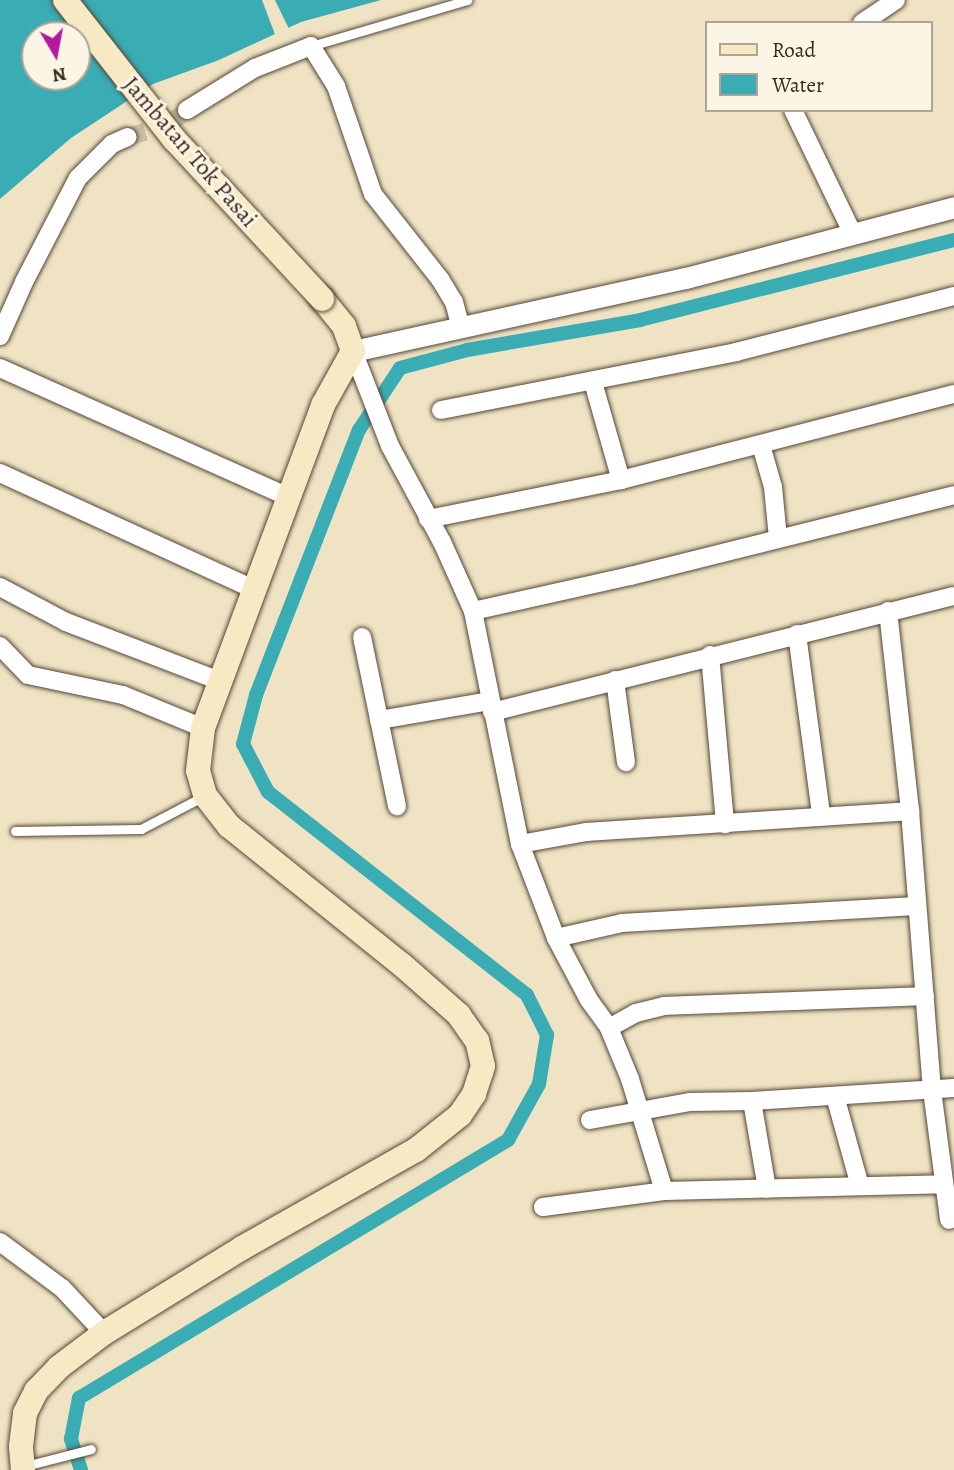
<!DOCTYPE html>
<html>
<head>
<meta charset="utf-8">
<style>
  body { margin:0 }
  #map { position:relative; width:954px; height:1470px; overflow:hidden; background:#efe3c4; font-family:Alegreya,serif }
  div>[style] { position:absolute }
  .water>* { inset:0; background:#3aacb3 }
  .pier>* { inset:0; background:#efe3c4 }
  .canal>* { height:14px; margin:-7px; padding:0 7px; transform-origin:7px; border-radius:7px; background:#3aacb3 }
  .minor-tunnel>* { height:18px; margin-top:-9px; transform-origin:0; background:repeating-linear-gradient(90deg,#cbbea3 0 18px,transparent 0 27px) }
  .roads { filter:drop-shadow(0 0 2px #564637) drop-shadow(0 0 2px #564637) }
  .service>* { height:9px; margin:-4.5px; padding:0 4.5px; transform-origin:4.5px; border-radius:4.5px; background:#fff }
  .minor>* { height:18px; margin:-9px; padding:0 9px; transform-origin:9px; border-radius:9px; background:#fff }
  .tertiary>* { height:21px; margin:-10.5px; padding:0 10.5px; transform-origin:10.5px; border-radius:10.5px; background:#fff }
  .secondary>* { height:24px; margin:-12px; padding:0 12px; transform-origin:12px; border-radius:12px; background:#f6e9c3 }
  .bridges { filter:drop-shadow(0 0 2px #564637) drop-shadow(0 0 2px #564637) }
  .secondary-bridge>* { height:24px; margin:-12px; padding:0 12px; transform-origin:12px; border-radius:12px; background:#f6e9c3 }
  span { translate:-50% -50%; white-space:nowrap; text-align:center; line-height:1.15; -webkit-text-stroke:6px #fcf5e5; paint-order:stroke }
  .street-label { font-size:24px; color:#3b2a1e }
  .legend { position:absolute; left:705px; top:21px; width:228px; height:91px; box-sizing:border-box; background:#fcf5e5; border:2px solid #afa495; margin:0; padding:9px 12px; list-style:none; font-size:21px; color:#3b2a1e }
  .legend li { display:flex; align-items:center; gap:14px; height:35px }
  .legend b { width:35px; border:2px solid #afa495 }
  .north { position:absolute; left:21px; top:21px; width:70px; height:70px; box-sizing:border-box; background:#fcf5e5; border:2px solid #afa495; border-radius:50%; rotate:170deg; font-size:19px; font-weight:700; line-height:28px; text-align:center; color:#3b2a1e }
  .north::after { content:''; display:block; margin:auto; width:24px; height:32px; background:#b5179e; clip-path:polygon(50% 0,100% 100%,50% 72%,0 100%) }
</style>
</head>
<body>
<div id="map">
  <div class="water">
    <div style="clip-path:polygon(evenodd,0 0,381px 0,301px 22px,219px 60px,153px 84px,71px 138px,0 199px,0 0,35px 35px,77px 35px,77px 77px,35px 77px,35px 35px)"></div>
  </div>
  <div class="pier">
    <div style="clip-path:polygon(262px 0,275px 0,290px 31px,276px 37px)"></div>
  </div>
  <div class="canal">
    <div style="left:81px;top:1470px;width:33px;rotate:-108deg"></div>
    <div style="left:71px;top:1439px;width:42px;rotate:-79deg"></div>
    <div style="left:79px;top:1398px;width:501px;rotate:-31.02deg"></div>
    <div style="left:508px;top:1140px;width:64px;rotate:-61deg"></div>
    <div style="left:539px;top:1084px;width:50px;rotate:-80.7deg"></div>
    <div style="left:547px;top:1035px;width:45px;rotate:-116.6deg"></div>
    <div style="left:527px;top:995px;width:329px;rotate:-141.9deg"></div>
    <div style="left:268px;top:792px;width:54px;rotate:-117.5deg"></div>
    <div style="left:243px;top:744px;width:51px;rotate:-75.1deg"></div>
    <div style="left:256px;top:695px;width:284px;rotate:-68.8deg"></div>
    <div style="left:359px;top:430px;width:74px;rotate:-56.5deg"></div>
    <div style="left:400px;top:368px;width:69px;rotate:-15deg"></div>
    <div style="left:467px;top:350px;width:176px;rotate:-9.8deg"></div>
    <div style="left:640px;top:320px;width:324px;rotate:-14.3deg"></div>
  </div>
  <div class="minor-tunnel">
    <div style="left:128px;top:137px;width:42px;rotate:-16.7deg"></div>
    <div style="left:168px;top:125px;width:24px;rotate:-38deg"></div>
  </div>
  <div class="roads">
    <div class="service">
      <div style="left:311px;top:46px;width:163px;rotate:-16.4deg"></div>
      <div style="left:15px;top:831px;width:126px;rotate:-0.9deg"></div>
      <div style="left:141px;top:829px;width:71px;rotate:-27.6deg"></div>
      <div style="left:25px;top:1466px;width:68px;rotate:-14.4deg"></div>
    </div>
    <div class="minor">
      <div style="left:862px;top:23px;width:41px;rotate:-34.1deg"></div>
      <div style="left:187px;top:110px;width:80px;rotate:-31.7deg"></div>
      <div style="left:255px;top:68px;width:60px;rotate:-21.4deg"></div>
      <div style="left:311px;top:46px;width:47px;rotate:58deg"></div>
      <div style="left:336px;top:86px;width:114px;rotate:71.1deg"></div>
      <div style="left:373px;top:194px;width:108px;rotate:51.8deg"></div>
      <div style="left:440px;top:279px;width:27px;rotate:59deg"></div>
      <div style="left:454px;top:302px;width:24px;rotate:75deg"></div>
      <div style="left:793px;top:110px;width:138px;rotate:64.2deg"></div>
      <div style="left:0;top:336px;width:59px;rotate:-66deg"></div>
      <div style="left:24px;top:282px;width:117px;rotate:-62.6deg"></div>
      <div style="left:78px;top:178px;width:48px;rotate:-45deg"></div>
      <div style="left:112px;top:144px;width:17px;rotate:-24deg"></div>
      <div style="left:353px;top:351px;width:102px;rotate:68.7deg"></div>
      <div style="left:390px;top:446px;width:109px;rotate:61.6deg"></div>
      <div style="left:442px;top:542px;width:76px;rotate:65.8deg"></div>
      <div style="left:473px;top:611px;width:238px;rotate:78.6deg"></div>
      <div style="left:520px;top:844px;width:101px;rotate:69deg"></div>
      <div style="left:556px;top:938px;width:70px;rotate:62deg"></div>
      <div style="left:589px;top:1000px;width:34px;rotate:54deg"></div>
      <div style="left:609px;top:1028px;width:55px;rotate:67.6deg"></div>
      <div style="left:630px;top:1079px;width:117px;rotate:73.1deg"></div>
      <div style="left:0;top:368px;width:316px;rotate:24.1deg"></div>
      <div style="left:593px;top:382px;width:102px;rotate:74.1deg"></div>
      <div style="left:441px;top:410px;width:301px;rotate:-11.1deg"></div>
      <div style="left:736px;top:352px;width:225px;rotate:-14.4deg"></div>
      <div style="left:761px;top:445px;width:44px;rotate:74.1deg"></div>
      <div style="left:773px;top:487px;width:51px;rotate:84.4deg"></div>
      <div style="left:0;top:473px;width:281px;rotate:24.6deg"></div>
      <div style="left:428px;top:519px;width:197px;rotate:-11.4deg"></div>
      <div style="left:621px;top:480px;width:344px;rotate:-14.5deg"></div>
      <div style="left:0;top:587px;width:75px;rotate:27.9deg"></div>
      <div style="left:66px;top:622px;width:165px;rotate:21deg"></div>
      <div style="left:473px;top:611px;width:161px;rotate:-12.6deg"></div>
      <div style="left:630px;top:576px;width:334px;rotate:-14deg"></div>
      <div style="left:888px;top:611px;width:201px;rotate:83.7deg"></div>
      <div style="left:910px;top:811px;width:280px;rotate:85.5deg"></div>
      <div style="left:932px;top:1090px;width:131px;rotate:82.5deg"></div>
      <div style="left:797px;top:634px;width:183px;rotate:82.4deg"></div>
      <div style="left:362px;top:637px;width:173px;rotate:78.3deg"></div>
      <div style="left:0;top:646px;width:40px;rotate:46deg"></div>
      <div style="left:28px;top:675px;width:97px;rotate:11.9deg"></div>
      <div style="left:123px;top:695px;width:87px;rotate:22.4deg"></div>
      <div style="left:710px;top:655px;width:170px;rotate:84.9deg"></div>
      <div style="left:615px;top:680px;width:83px;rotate:82.4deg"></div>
      <div style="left:492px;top:712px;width:476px;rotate:-14.1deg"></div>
      <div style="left:379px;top:720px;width:113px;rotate:-9.7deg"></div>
      <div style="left:520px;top:844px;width:68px;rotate:-10.2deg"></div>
      <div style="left:587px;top:832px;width:324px;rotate:-3.7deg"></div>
      <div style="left:556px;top:938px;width:68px;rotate:-12.8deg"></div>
      <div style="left:622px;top:923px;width:294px;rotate:-3.3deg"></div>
      <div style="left:609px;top:1028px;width:31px;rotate:-29deg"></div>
      <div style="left:636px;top:1013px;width:29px;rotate:-14deg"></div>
      <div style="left:664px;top:1006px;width:261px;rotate:-2.2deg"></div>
      <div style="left:835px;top:1096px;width:93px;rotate:74.5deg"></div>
      <div style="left:752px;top:1101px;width:89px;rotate:80.3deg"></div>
      <div style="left:590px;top:1120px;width:102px;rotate:-10.2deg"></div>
      <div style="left:690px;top:1102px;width:62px;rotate:-0.9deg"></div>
      <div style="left:752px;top:1101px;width:202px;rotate:-3.7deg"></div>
      <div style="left:543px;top:1207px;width:122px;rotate:-7.5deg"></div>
      <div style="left:664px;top:1191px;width:280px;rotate:-1.4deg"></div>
      <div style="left:0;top:1242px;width:77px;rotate:36.6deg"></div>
      <div style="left:62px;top:1288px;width:62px;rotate:47deg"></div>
    </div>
    <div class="tertiary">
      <div style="left:353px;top:351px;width:341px;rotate:-12.4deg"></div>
      <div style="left:686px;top:278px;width:277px;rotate:-14.8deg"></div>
    </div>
    <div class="secondary">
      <div style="left:23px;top:1470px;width:24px;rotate:-95deg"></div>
      <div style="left:21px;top:1446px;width:33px;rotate:-83deg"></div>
      <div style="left:25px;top:1413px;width:25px;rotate:-63deg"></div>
      <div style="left:36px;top:1391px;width:33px;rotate:-46deg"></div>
      <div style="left:59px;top:1367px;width:56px;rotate:-37.1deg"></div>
      <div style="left:104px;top:1333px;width:162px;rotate:-31.6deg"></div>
      <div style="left:242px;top:1248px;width:200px;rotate:-29.4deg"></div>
      <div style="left:416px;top:1150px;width:56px;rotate:-38.5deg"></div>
      <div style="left:460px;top:1115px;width:25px;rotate:-56deg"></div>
      <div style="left:474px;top:1094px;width:22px;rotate:-72deg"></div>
      <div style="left:481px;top:1073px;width:7px;rotate:-74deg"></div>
      <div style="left:483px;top:1066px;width:26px;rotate:-103deg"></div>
      <div style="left:477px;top:1041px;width:32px;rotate:-125deg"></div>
      <div style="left:459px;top:1015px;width:76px;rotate:-138.7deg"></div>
      <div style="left:402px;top:965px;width:222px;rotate:-141.2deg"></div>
      <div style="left:229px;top:826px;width:39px;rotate:-128deg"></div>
      <div style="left:205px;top:795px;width:25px;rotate:-106deg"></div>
      <div style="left:198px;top:771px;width:43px;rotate:-83.4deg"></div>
      <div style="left:203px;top:728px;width:345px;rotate:-69.6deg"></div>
      <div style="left:323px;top:405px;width:62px;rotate:-60.9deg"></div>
      <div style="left:353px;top:351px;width:27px;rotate:-110deg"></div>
      <div style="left:344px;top:326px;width:35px;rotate:-129deg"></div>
    </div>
  </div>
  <div class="bridges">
    <div class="secondary-bridge">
      <div style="left:65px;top:0;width:177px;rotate:51.9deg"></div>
      <div style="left:174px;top:139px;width:218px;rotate:47.2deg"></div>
    </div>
  </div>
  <div class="street-label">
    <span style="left:190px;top:152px;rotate:49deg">Jambatan Tok Pasai</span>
  </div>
  <ul class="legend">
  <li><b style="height:9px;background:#f6e9c3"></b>Road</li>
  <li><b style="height:19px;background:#3aacb3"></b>Water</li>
  </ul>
  <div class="north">N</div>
</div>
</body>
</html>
